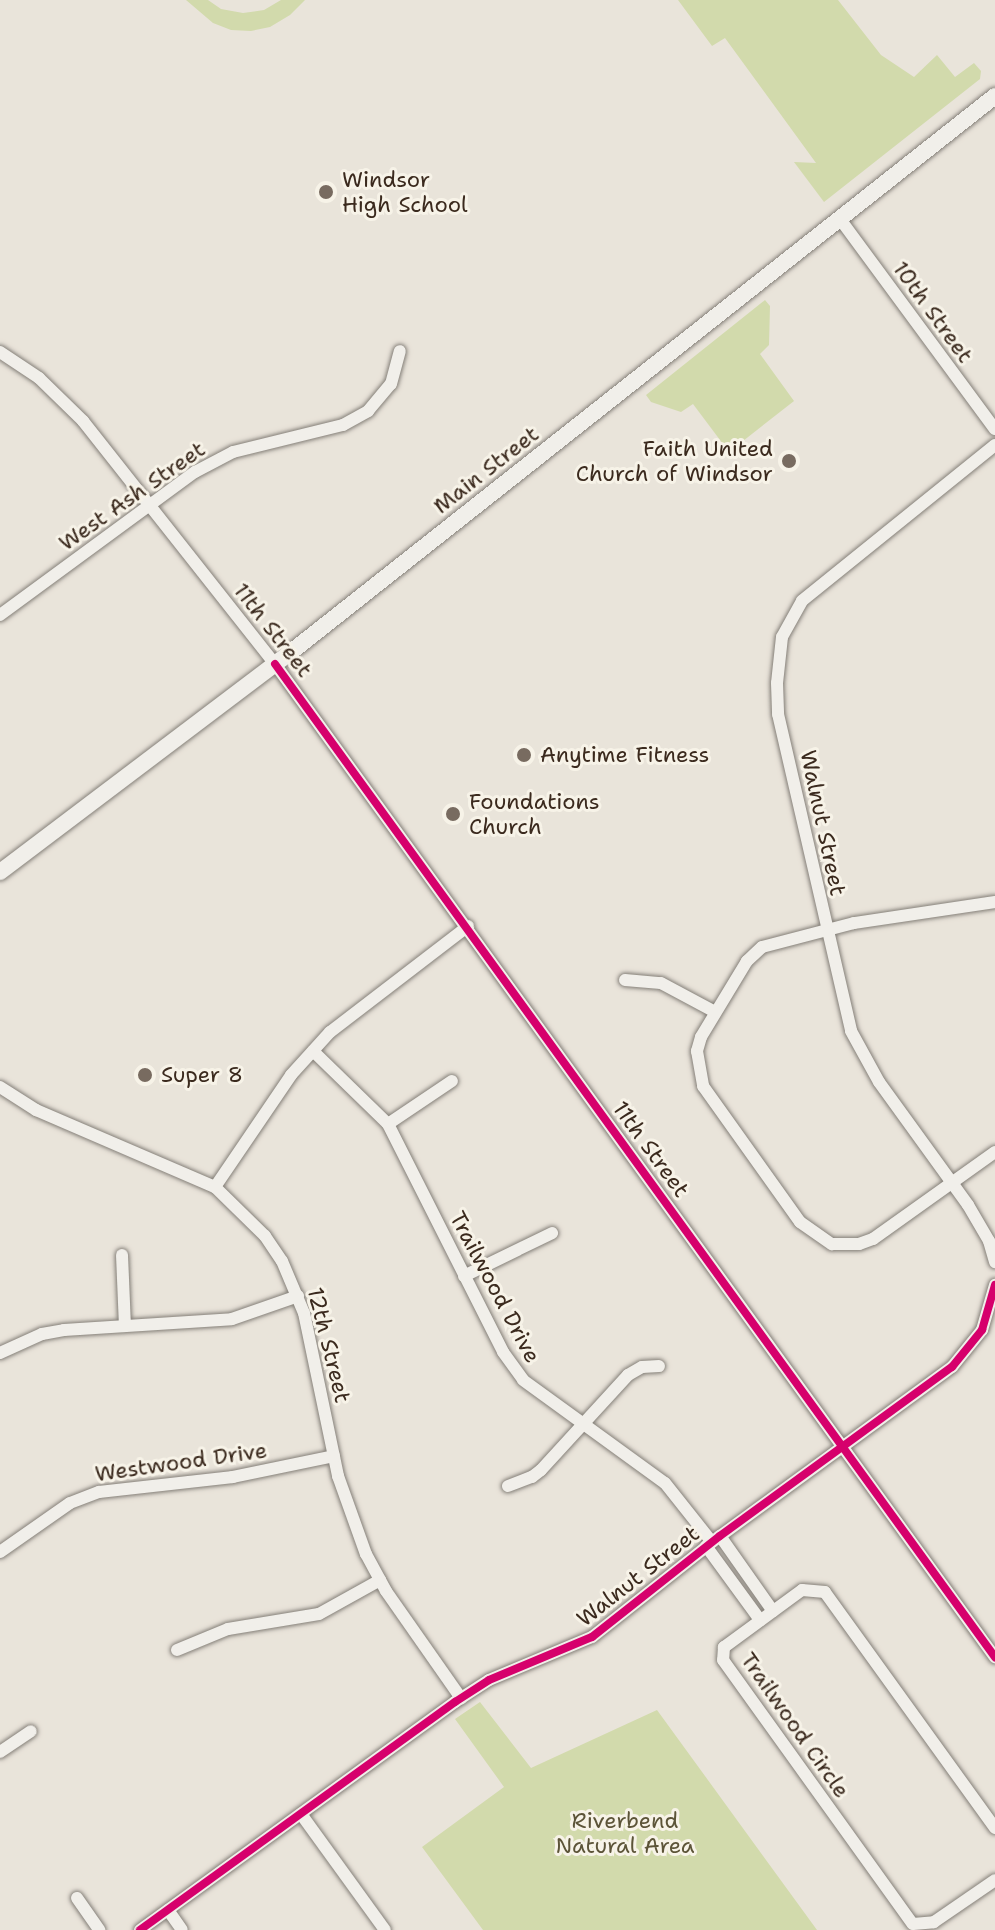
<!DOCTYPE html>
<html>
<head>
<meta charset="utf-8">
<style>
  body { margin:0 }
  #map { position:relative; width:995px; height:1930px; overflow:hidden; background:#e9e4da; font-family:"Shantell Sans",sans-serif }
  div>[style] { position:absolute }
  .green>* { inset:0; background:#d2daac }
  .roads { filter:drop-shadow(0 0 2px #847f78) drop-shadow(0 0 2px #847f78) }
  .minor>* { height:12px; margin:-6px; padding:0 6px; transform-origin:6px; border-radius:6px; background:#f1efea }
  .major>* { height:16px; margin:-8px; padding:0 8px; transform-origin:8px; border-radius:8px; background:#f1efea }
  .cycleway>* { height:8px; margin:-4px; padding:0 4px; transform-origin:4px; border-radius:4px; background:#d6006c }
  .dots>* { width:22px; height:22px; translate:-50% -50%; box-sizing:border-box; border:4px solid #f7f3e8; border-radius:50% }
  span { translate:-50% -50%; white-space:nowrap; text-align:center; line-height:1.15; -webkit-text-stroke:6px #f7f3e8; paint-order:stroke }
  .poi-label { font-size:22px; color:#3b2a1e }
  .left { translate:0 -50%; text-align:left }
  .right { translate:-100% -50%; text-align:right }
  .street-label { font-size:22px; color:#3b2a1e }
  .park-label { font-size:22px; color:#5c5438 }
</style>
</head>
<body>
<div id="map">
  <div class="green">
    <div style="clip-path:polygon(186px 0,208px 0,221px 9px,243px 13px,264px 10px,281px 0,305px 0,290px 15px,270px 27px,251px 31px,231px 30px,213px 23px)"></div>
    <div style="clip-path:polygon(678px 0,838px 0,881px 55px,914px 77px,937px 55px,955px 77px,974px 63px,981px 71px,980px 79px,824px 202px,794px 162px,816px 163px,725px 38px,712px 46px)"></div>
    <div style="clip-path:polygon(765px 300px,770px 306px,769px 345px,760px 354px,794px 401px,729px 452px,693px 404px,681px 412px,651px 402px,646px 395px)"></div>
    <div style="clip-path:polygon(480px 1702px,531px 1768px,657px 1710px,817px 1930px,483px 1930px,422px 1847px,504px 1787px,455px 1719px)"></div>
  </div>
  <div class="roads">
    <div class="minor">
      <div style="left:840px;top:219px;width:261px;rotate:53.6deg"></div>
      <div style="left:0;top:352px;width:47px;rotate:33.7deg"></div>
      <div style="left:39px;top:378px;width:62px;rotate:44.3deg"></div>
      <div style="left:83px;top:421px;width:310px;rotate:51.7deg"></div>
      <div style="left:275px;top:664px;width:1227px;rotate:54.06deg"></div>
      <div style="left:995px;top:445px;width:248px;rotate:141.1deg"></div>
      <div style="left:802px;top:601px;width:41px;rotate:119.1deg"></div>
      <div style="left:782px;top:637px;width:46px;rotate:96.2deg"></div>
      <div style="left:777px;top:683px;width:31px;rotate:88deg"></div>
      <div style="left:778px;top:714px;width:325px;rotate:77deg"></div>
      <div style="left:851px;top:1031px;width:58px;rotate:61.2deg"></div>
      <div style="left:879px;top:1082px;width:152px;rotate:54.1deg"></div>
      <div style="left:968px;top:1205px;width:42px;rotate:59.7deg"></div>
      <div style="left:989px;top:1241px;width:22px;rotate:74deg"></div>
      <div style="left:0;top:615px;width:242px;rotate:-36.3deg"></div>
      <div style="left:195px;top:472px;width:43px;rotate:-27.8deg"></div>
      <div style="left:233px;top:452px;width:113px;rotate:-13.8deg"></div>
      <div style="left:343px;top:425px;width:29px;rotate:-29deg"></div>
      <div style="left:368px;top:411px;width:35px;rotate:-50deg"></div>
      <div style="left:391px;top:384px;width:34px;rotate:-75deg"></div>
      <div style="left:995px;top:902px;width:143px;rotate:171.5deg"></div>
      <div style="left:854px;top:923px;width:95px;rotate:165.4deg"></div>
      <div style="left:762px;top:947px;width:21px;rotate:137deg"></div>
      <div style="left:747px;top:961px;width:89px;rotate:121.2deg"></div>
      <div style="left:701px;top:1037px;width:15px;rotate:106deg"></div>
      <div style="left:697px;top:1051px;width:36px;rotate:80deg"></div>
      <div style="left:703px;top:1086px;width:167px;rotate:54.5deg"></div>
      <div style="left:800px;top:1222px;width:39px;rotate:35deg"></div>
      <div style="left:832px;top:1244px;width:27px"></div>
      <div style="left:859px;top:1244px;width:15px;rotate:-20deg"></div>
      <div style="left:873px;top:1239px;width:150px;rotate:-35.5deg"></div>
      <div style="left:625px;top:980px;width:36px;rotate:5deg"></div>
      <div style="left:661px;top:983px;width:61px;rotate:28.2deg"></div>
      <div style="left:313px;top:1051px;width:105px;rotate:44.2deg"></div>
      <div style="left:388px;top:1124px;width:255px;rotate:63.2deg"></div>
      <div style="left:503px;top:1352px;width:34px;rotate:54deg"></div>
      <div style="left:523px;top:1380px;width:175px;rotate:36deg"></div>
      <div style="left:665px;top:1483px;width:75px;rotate:51.5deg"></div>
      <div style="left:0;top:1087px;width:43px;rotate:32.6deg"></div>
      <div style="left:36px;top:1110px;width:195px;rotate:23.3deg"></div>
      <div style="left:215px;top:1187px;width:70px;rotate:44.4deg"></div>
      <div style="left:265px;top:1236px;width:30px;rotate:56deg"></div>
      <div style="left:282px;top:1261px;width:56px;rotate:67.1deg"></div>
      <div style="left:304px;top:1313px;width:167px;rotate:78.2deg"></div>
      <div style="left:338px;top:1476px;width:83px;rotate:70.3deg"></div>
      <div style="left:366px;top:1554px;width:42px;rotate:61.6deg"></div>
      <div style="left:386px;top:1591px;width:131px;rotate:55deg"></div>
      <div style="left:388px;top:1124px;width:77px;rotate:-33.9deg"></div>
      <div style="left:215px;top:1187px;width:135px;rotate:-55.8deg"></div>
      <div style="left:291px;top:1075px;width:58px;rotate:-47.8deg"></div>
      <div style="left:330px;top:1032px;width:174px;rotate:-37.5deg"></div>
      <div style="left:122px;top:1255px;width:71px;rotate:87.6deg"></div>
      <div style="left:464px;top:1276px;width:98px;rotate:-26deg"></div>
      <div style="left:0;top:1353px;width:46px;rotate:-24.3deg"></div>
      <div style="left:42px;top:1334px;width:22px;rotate:-10deg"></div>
      <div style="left:64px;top:1330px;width:168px;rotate:-3.7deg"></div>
      <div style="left:232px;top:1319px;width:70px;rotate:-19.2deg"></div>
      <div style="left:508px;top:1486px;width:26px;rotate:-21deg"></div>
      <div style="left:532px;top:1477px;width:11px;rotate:-38deg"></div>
      <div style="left:541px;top:1470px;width:129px;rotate:-47.5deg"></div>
      <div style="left:628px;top:1375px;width:16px;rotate:-30deg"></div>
      <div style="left:642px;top:1367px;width:17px;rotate:-3deg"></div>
      <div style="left:720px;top:1536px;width:92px;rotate:54.8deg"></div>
      <div style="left:706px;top:1546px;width:92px;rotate:53.9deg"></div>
      <div style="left:0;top:1552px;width:85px;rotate:-35deg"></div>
      <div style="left:70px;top:1503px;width:31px;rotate:-21deg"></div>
      <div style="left:99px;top:1492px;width:135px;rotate:-6.4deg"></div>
      <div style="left:233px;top:1477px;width:103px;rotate:-11.7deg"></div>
      <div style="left:177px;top:1650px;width:55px;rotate:-22.4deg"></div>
      <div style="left:228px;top:1629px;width:92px;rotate:-9.4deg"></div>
      <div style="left:319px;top:1614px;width:70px;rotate:-29.1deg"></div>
      <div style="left:0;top:1752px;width:37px;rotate:-34deg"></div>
      <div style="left:301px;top:1814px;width:143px;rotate:54.1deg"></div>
      <div style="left:995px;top:1828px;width:291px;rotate:-125.8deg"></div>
      <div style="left:825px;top:1592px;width:23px;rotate:-175deg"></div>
      <div style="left:802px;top:1590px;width:97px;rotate:143.8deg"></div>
      <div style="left:724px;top:1647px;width:13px;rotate:94deg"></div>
      <div style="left:723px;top:1660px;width:325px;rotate:54.3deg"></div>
      <div style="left:913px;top:1924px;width:21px;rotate:-5deg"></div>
      <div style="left:934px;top:1922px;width:74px;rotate:-34.5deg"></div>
      <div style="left:77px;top:1898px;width:39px;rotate:55deg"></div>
      <div style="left:168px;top:1910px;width:24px;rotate:55deg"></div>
      <div style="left:140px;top:1930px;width:389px;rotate:-35.9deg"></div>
      <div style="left:455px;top:1702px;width:40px;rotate:-32.9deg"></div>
      <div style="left:489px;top:1680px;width:112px;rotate:-22.7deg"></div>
      <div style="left:592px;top:1637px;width:163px;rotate:-38.3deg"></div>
      <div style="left:720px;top:1536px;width:287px;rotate:-36.1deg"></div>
      <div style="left:952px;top:1367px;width:48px;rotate:-51deg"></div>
      <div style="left:982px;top:1330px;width:47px;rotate:-73.9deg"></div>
    </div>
    <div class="major">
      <div style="left:0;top:872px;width:365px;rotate:-37.1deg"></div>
      <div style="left:291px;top:652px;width:897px;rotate:-38.3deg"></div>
    </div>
  </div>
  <div class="cycleway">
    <div style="left:275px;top:664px;width:1227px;rotate:54.06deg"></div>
    <div style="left:140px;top:1930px;width:389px;rotate:-35.9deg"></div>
    <div style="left:455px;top:1702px;width:40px;rotate:-32.9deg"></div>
    <div style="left:489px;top:1680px;width:112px;rotate:-22.7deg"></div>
    <div style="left:592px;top:1637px;width:163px;rotate:-38.3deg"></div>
    <div style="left:720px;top:1536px;width:287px;rotate:-36.1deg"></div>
    <div style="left:952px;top:1367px;width:48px;rotate:-51deg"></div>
    <div style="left:982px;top:1330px;width:47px;rotate:-73.9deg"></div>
  </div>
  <div class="dots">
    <div style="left:326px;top:192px;background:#786b60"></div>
    <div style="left:789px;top:461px;background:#786b60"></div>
    <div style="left:524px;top:755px;background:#786b60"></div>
    <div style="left:453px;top:814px;background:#786b60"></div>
    <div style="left:145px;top:1075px;background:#786b60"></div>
  </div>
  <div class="poi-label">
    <span class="left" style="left:342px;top:192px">Windsor<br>High School</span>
    <span class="right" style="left:773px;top:461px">Faith United<br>Church of Windsor</span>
    <span class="left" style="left:540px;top:755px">Anytime Fitness</span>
    <span class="left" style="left:469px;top:814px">Foundations<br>Church</span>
    <span class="left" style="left:161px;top:1075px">Super 8</span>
  </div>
  <div class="street-label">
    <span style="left:933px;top:312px;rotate:54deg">10th Street</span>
    <span style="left:486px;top:470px;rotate:-38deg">Main Street</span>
    <span style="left:132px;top:496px;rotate:-35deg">West Ash Street</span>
    <span style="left:273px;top:630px;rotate:52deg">11th Street</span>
    <span style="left:823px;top:823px;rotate:78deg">Walnut Street</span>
    <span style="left:651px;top:1149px;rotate:54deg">11th Street</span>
    <span style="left:495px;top:1287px;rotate:62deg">Trailwood Drive</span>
    <span style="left:329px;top:1345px;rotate:76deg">12th Street</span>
    <span style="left:181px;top:1462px;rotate:-8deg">Westwood Drive</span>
    <span style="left:638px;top:1576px;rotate:-38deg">Walnut Street</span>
    <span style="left:795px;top:1725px;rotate:55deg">Trailwood Circle</span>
  </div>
  <div class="park-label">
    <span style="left:625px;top:1833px">Riverbend<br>Natural Area</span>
  </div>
</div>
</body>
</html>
